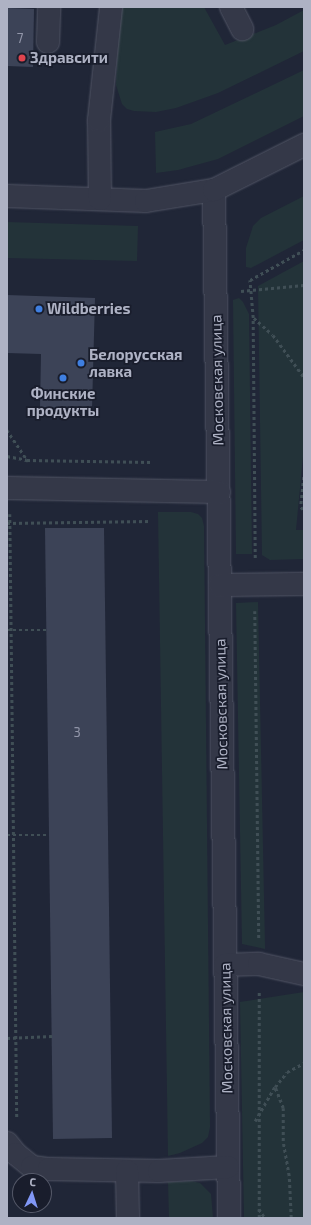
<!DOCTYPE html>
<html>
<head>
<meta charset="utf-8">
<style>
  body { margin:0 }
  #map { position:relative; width:311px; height:1225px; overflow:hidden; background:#202637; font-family:"Exo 2",sans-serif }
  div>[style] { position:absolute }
  .green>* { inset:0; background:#233339 }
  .building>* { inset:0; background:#3c4357 }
  .path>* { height:2.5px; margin-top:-1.25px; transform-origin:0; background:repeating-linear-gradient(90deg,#404f56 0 3px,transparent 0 6px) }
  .roads { filter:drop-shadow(0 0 1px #515565) drop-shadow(0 0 1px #515565) }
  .minor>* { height:22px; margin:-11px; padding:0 11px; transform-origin:11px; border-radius:11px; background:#343848 }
  .dots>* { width:11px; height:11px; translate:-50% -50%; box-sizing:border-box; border:2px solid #191d2c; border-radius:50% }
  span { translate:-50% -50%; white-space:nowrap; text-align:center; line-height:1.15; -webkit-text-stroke:3.5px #191d2c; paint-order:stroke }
  .number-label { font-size:13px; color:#9296a9 }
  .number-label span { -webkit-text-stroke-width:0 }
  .poi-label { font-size:15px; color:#aeb2c4; font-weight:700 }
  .left { translate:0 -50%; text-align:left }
  .street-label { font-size:15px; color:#aeb2c4 }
  .frame { position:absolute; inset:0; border:8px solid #aeb2c4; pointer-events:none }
  .north { position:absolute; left:12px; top:1173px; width:40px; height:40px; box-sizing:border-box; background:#191d2c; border:1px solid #555969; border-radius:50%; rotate:4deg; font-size:11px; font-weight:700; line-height:16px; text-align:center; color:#aeb2c4 }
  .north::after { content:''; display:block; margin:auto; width:14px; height:18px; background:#8197f6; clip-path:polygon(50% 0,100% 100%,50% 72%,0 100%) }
</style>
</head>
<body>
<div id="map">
  <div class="green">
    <div style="clip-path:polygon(119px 7px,204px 7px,225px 45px,276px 25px,304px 10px,304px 51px,218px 93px,176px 108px,156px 112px,134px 111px,127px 109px,122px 104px,116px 85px)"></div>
    <div style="clip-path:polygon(304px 70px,304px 116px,218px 159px,178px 170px,156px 173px,155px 132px,191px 124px)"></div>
    <div style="clip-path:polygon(304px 196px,304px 240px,251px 268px,246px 267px,246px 248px,253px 226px,261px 218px)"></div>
    <div style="clip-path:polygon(7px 222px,138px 226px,137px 261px,7px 258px)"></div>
    <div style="clip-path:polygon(304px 261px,304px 446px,296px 530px,304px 530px,304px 559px,270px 560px,262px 555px,258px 286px)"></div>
    <div style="clip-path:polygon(239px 298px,243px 302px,249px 314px,252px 554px,236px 554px,233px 300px)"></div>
    <div style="clip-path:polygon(158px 512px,191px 512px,198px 514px,202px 518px,204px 526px,210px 1127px,208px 1137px,202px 1143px,180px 1153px,168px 1156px)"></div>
    <div style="clip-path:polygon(258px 602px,265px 946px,265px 949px,242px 944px,236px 603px)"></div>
    <div style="clip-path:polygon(304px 992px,304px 1218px,244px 1218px,240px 1002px)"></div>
    <div style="clip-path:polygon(192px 1181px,200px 1183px,211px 1194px,213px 1218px,169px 1218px,168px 1182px)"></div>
  </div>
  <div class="building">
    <div style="clip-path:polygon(7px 8px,34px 9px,33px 67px,7px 66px)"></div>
    <div style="clip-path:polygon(7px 295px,95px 298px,92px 409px,40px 407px,41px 354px,7px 353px)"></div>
    <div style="clip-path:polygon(45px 528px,104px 528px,112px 1138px,53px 1139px)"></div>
  </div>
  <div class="path">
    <div style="left:241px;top:291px;width:63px;rotate:-5.4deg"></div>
    <div style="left:254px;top:318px;width:25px;rotate:42deg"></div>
    <div style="left:273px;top:335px;width:52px;rotate:53.6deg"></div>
    <div style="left:7px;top:430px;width:36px;rotate:56deg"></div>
    <div style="left:27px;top:460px;width:124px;rotate:0.9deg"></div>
    <div style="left:7px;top:456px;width:20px;rotate:11deg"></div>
    <div style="left:27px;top:460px;width:2px;rotate:117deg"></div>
    <div style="left:304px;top:477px;width:30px;rotate:96deg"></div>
    <div style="left:301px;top:507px;width:4px;rotate:45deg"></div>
    <div style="left:10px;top:514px;width:605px;rotate:89.34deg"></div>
    <div style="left:7px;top:523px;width:144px;rotate:-0.8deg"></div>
    <div style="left:255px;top:558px;width:240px;rotate:-90.5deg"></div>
    <div style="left:253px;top:318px;width:38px;rotate:-95deg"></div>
    <div style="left:250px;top:280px;width:62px;rotate:-29.1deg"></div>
    <div style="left:255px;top:611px;width:327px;rotate:89.3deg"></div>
    <div style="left:7px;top:630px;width:39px"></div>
    <div style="left:7px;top:835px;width:42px"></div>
    <div style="left:7px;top:1038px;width:45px;rotate:-2.5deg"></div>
    <div style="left:255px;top:1121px;width:39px;rotate:-60deg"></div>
    <div style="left:259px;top:1209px;width:11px;rotate:56deg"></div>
    <div style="left:259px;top:1218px;width:227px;rotate:-90deg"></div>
    <div style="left:291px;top:1218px;width:42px;rotate:-92.7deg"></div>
    <div style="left:289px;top:1176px;width:36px;rotate:-100deg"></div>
    <div style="left:283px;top:1141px;width:33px;rotate:-90deg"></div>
    <div style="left:283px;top:1108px;width:22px;rotate:-111deg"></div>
    <div style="left:275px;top:1087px;width:19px;rotate:-51deg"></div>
    <div style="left:287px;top:1072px;width:19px;rotate:-28deg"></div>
  </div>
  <div class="roads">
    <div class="minor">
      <div style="left:231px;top:7px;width:25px;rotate:63deg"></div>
      <div style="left:48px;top:42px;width:35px;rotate:-88deg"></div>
      <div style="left:214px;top:190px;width:1028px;rotate:89.16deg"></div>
      <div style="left:7px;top:196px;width:139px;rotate:2.1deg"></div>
      <div style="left:146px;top:201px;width:69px;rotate:-9.2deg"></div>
      <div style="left:214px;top:190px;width:101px;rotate:-26.6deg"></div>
      <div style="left:100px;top:199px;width:79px;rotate:-90.7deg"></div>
      <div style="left:99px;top:120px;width:114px;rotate:-83.9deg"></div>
      <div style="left:7px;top:488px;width:212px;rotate:1.1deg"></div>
      <div style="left:220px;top:585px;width:84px;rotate:-0.7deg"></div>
      <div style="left:225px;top:965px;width:34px;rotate:-2deg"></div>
      <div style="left:259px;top:964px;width:46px;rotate:12.5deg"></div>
      <div style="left:7px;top:1143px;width:14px;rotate:51deg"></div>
      <div style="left:16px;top:1154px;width:21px;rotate:39deg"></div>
      <div style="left:32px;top:1167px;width:17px;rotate:7deg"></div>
      <div style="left:49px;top:1169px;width:110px;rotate:1deg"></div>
      <div style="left:159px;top:1171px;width:69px;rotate:-3.3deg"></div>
      <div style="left:127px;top:1171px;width:47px;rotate:88.8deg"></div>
    </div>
  </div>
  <div class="dots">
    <div style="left:22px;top:58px;background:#e0444e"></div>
    <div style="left:39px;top:309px;background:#3f7fe0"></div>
    <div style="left:81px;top:363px;background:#3f7fe0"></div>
    <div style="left:63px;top:378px;background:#3f7fe0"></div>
  </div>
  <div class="number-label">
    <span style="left:20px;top:38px">7</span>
    <span style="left:77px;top:732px">3</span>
  </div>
  <div class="poi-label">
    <span class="left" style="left:30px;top:58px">Здравсити</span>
    <span class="left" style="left:47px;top:309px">Wildberries</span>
    <span class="left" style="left:89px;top:363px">Белорусская<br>лавка</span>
    <span style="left:63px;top:402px">Финские<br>продукты</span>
  </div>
  <div class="street-label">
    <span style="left:217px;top:380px;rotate:-91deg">Московская улица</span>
    <span style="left:221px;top:704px;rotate:-91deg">Московская улица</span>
    <span style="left:226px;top:1028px;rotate:-91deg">Московская улица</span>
  </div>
  <div class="frame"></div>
  <div class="north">С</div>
</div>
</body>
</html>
